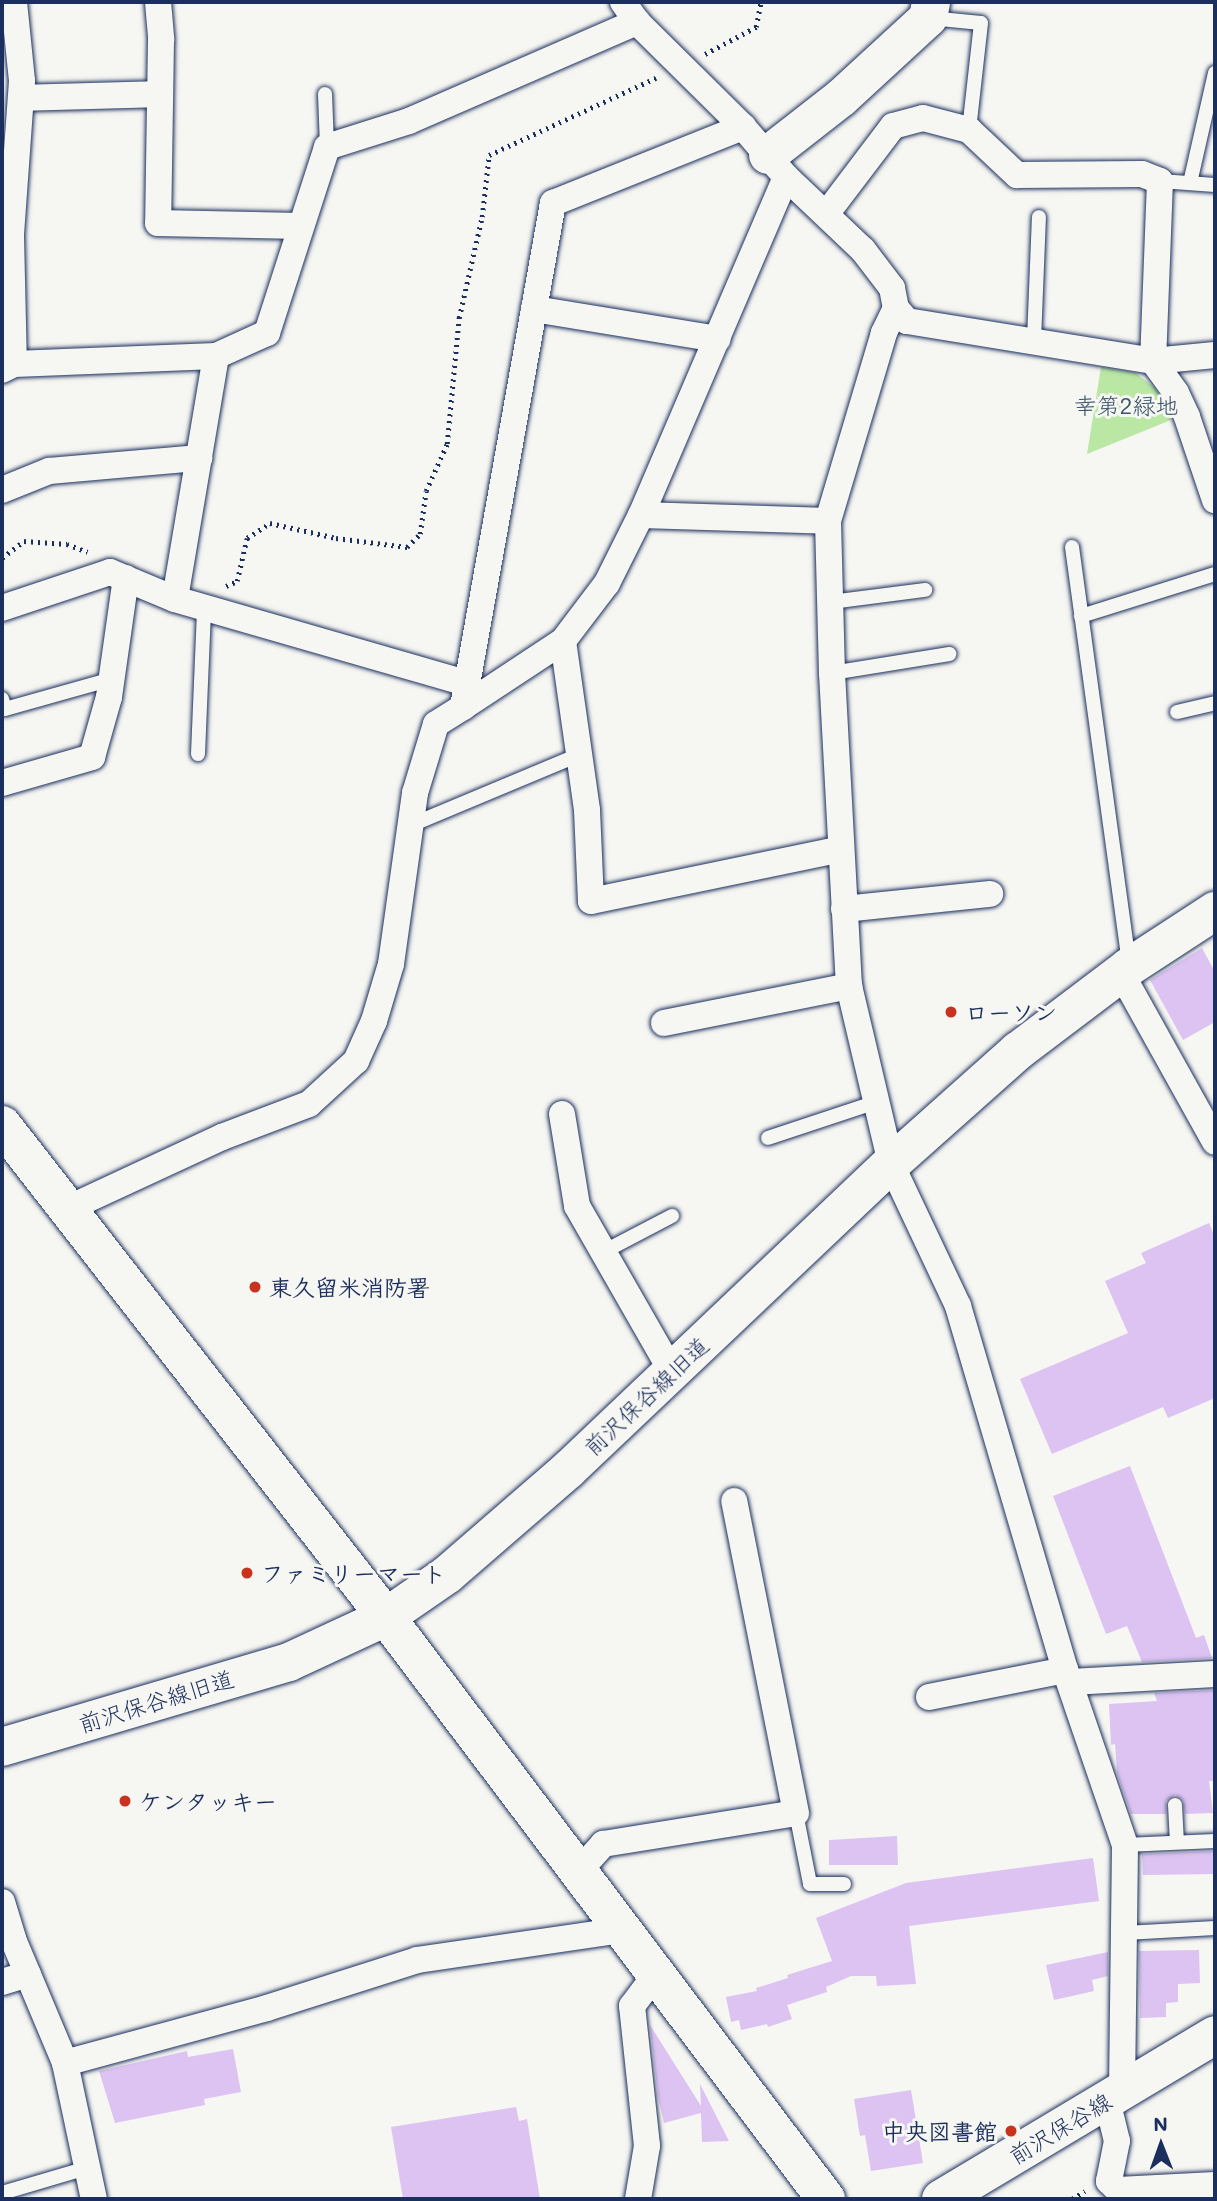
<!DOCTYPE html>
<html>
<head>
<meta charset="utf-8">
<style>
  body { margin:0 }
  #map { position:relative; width:1217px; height:2201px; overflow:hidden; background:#f6f6f2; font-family:Mali,"Klee One",sans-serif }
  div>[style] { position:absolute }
  .green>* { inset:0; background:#bbe7a4 }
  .building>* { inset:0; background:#dcc3f2 }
  .path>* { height:4.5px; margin-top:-2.25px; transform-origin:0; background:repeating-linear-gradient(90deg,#1b2f5e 0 2px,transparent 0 7px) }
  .roads { filter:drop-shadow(0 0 2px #1b2f5e) drop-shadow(0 0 2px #1b2f5e) }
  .lane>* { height:14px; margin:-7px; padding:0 7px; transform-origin:7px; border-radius:7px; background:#f6f6f2 }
  .street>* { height:26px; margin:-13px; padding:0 13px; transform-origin:13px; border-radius:13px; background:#f6f6f2 }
  .secondary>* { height:38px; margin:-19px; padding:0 19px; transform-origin:19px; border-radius:19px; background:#f6f6f2 }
  .dots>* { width:19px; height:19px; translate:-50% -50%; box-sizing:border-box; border:4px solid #f6f6f2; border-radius:50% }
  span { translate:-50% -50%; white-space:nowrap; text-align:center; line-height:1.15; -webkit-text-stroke:6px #f6f6f2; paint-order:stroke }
  .park-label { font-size:23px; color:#3b546c }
  .poi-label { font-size:23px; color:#1b2f5e; font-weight:700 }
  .left { translate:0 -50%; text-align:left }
  .right { translate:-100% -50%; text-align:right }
  .street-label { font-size:23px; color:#1b2f5e }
  .frame { position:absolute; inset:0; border:4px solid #1b2f5e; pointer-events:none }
  .north { position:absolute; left:1126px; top:2110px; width:70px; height:70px; -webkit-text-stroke:5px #f6f6f2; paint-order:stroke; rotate:359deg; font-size:19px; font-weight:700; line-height:28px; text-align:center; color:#1b2f5e }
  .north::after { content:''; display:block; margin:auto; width:24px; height:32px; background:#1b2f5e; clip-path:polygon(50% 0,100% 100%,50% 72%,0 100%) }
</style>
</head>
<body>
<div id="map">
  <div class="green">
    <div style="clip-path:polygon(1101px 367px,1136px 373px,1156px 389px,1171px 420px,1087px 454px)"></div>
  </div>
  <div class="building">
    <div style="clip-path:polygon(1202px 948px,1215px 972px,1215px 1022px,1183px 1040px,1150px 980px)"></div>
    <div style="clip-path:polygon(1209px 1223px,1215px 1238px,1215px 1398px,1168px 1418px,1163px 1407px,1052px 1454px,1020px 1379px,1128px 1333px,1105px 1281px,1146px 1263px,1141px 1253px)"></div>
    <div style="clip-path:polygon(1130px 1466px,1196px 1638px,1204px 1635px,1212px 1658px,1142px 1662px,1127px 1626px,1106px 1634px,1053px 1496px)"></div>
    <div style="clip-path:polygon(1215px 1690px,1215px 1781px,1209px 1781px,1213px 1813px,1185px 1814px,1183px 1800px,1175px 1795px,1166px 1801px,1166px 1814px,1131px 1814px,1117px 1773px,1115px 1744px,1111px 1745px,1109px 1704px,1157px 1701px,1154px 1693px)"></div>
    <div style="clip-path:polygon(897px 1836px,898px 1865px,829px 1865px,829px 1840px)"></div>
    <div style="clip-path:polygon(1215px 1851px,1215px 1874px,1143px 1875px,1142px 1854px)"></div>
    <div style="clip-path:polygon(1093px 1858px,1099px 1901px,909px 1926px,916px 1984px,877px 1986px,876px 1976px,851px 1976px,826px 1987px,827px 1992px,787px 2005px,792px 2019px,768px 2027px,767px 2024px,741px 2030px,739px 2020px,731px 2022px,726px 1997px,757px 1991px,756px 1988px,788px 1978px,787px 1975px,832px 1961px,816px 1918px,906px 1883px)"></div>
    <div style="clip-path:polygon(1199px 1950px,1200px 1983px,1178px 1984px,1178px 2002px,1166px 2003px,1166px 2017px,1140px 2018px,1139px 1951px)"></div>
    <div style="clip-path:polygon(1108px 1952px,1108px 1976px,1092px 1980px,1094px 1991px,1054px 2000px,1046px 1965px)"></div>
    <div style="clip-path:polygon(650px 2025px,701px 2106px,700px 2084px,729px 2141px,702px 2142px,701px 2113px,664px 2123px,658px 2097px)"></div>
    <div style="clip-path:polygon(233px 2049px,241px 2092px,204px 2099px,205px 2105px,115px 2123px,99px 2071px,187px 2051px,188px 2057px)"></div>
    <div style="clip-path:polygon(911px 2090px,923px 2163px,871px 2171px,865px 2135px,860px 2136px,854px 2099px)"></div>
    <div style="clip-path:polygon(516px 2107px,519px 2121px,527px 2119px,540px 2199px,403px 2199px,391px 2127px)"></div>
  </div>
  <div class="path">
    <div style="left:705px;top:54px;width:58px;rotate:-27.9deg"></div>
    <div style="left:756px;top:27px;width:25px;rotate:-79deg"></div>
    <div style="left:2px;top:558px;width:28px;rotate:-38deg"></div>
    <div style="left:24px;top:541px;width:43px;rotate:4deg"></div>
    <div style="left:67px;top:544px;width:22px;rotate:21deg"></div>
    <div style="left:226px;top:586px;width:12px;rotate:-24deg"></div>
    <div style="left:237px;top:581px;width:44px;rotate:-76.9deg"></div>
    <div style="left:247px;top:538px;width:27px;rotate:-33deg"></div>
    <div style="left:270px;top:523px;width:68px;rotate:12.8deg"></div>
    <div style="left:336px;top:538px;width:72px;rotate:7.2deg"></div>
    <div style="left:407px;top:547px;width:18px;rotate:-45deg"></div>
    <div style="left:420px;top:534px;width:43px;rotate:-82.1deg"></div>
    <div style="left:426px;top:491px;width:51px;rotate:-65.9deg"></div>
    <div style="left:447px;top:444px;width:127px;rotate:-84.6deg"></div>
    <div style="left:459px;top:318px;width:104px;rotate:-77.2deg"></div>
    <div style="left:482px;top:217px;width:62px;rotate:-83.6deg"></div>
    <div style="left:489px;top:155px;width:184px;rotate:-24.8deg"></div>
    <div style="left:1072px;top:2199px;width:15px;rotate:-32deg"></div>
  </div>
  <div class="roads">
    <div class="lane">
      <div style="left:930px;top:18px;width:51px;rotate:5.6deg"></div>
      <div style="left:981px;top:23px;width:108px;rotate:96.4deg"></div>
      <div style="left:325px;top:94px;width:53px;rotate:87.8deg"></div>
      <div style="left:1160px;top:181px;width:55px;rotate:4.2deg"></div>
      <div style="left:1190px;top:183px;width:113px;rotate:-77.2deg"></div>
      <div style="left:1034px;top:340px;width:123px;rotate:-87.7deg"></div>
      <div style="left:1072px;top:547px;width:419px;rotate:82.2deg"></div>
      <div style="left:831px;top:602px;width:95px;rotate:-7.3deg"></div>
      <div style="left:1081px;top:616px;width:140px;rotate:-17.4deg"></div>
      <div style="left:832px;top:673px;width:119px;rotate:-9.2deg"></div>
      <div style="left:2px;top:699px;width:10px;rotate:73deg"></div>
      <div style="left:5px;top:709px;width:111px;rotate:-15.7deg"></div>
      <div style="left:1177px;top:712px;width:39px;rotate:-13deg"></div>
      <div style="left:198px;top:754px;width:146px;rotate:-87.6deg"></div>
      <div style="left:411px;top:825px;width:181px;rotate:-22.7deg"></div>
      <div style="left:768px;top:1138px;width:114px;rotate:-18.4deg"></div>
      <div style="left:603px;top:1252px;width:78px;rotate:-27.6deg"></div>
      <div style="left:1175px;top:1805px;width:37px;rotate:87deg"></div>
      <div style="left:796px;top:1813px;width:72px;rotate:78.8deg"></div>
      <div style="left:810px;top:1884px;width:34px"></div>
      <div style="left:1125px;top:1845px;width:90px;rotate:-2.5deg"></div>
      <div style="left:1125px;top:1933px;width:90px;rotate:-3.2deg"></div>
      <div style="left:2px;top:2193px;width:89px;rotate:-16.4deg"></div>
    </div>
    <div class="street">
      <div style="left:14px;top:2px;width:79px;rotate:84.2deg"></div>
      <div style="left:22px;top:81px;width:155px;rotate:94.1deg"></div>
      <div style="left:11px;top:236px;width:128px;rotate:88.7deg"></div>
      <div style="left:158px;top:2px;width:38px;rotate:85deg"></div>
      <div style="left:161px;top:40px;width:183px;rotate:90.9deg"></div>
      <div style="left:158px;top:223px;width:142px;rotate:1.2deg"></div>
      <div style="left:623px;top:2px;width:24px;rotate:55deg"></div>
      <div style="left:637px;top:22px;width:149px;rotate:44.7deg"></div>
      <div style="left:743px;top:127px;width:66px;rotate:49.3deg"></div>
      <div style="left:786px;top:177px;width:106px;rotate:43.5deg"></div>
      <div style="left:863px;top:250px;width:48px;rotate:52.7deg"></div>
      <div style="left:892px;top:288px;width:20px;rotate:79deg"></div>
      <div style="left:896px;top:308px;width:17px;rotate:50deg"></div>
      <div style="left:907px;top:321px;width:249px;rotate:9.2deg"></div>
      <div style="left:1153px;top:361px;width:62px;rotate:-5.5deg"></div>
      <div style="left:21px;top:98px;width:139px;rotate:-1.6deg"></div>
      <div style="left:786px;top:177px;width:368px;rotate:113.2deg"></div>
      <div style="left:641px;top:515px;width:187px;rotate:1.8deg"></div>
      <div style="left:827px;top:213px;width:109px;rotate:-52.8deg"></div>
      <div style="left:893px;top:126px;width:31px;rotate:-15deg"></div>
      <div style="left:923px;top:118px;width:48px;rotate:14.6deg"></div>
      <div style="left:969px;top:130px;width:66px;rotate:43.2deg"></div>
      <div style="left:1017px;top:175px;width:125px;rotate:-0.5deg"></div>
      <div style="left:1142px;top:174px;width:19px;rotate:21deg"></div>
      <div style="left:1160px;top:181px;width:180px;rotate:92.2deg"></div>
      <div style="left:1153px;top:361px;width:39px;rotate:54deg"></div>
      <div style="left:1176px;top:393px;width:26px;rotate:65deg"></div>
      <div style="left:1187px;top:417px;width:88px;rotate:71.4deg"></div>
      <div style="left:896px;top:308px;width:28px;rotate:116deg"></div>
      <div style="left:884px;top:333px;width:196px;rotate:106.6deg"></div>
      <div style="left:828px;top:521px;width:152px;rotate:88.5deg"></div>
      <div style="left:832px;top:673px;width:313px;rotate:86.9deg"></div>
      <div style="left:849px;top:986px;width:183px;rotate:76.7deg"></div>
      <div style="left:891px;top:1164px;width:157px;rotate:64.7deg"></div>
      <div style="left:958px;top:1306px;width:379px;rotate:73.6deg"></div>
      <div style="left:1065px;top:1670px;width:185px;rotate:71.1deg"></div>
      <div style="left:1125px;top:1845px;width:247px;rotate:90.7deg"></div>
      <div style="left:534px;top:309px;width:186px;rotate:9.3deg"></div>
      <div style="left:216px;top:356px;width:246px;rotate:99.6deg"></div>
      <div style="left:175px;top:599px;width:303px;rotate:16.1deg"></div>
      <div style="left:2px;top:370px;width:13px;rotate:-27deg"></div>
      <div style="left:14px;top:364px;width:202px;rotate:-2.3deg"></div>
      <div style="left:216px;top:356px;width:56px;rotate:-24.3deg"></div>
      <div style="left:267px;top:333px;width:195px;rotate:-72.1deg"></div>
      <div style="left:327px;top:147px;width:86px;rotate:-17.6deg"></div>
      <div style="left:409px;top:121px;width:249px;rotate:-23.5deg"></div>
      <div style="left:2px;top:490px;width:51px;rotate:-22deg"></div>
      <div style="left:49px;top:471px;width:151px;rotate:-5deg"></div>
      <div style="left:2px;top:608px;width:114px;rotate:-18.4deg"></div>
      <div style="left:110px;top:572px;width:70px;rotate:22.6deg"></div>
      <div style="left:563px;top:641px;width:171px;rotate:81.9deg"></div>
      <div style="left:587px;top:810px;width:91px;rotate:87.5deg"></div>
      <div style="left:591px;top:901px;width:255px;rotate:-11.7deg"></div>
      <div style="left:463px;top:707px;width:120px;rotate:-33.4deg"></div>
      <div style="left:563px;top:641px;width:73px;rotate:-52.8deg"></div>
      <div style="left:607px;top:583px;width:76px;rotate:-63.4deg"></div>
      <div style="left:2px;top:783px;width:94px;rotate:-16.1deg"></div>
      <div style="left:92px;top:757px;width:62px;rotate:-74.2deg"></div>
      <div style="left:109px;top:697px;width:120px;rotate:-81.9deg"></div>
      <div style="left:844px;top:909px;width:147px;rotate:-5.9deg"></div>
      <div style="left:1121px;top:973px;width:193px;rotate:60.9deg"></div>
      <div style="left:664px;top:1023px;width:189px;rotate:-11.3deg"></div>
      <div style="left:562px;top:1114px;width:93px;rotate:80.7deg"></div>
      <div style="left:577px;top:1206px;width:191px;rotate:60.2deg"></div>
      <div style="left:69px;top:1208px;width:169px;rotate:-24.9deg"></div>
      <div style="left:222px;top:1137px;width:93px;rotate:-20.8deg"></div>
      <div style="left:309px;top:1104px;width:64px;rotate:-42.5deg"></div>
      <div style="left:356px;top:1061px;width:44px;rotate:-65.8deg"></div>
      <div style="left:374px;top:1021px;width:59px;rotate:-73.4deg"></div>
      <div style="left:391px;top:964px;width:173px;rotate:-82deg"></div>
      <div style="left:415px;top:793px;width:72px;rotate:-73.1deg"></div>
      <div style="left:436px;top:724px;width:32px;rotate:-32deg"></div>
      <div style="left:463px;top:707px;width:512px;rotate:-79.88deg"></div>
      <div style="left:553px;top:203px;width:205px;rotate:-21.8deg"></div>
      <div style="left:1071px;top:1682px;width:144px;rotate:-3.2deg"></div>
      <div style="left:929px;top:1697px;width:139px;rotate:-11.2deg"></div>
      <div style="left:578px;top:1872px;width:38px;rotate:-48deg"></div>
      <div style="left:603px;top:1844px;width:195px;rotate:-9.1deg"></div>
      <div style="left:796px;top:1813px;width:318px;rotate:-101.2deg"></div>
      <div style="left:2px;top:1902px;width:39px;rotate:73deg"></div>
      <div style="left:13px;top:1939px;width:134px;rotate:67.2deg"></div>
      <div style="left:65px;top:2063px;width:139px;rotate:78deg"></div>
      <div style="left:2px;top:1982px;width:27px;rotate:-17deg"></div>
      <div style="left:65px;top:2063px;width:209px;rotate:-15.2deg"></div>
      <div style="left:267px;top:2008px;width:157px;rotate:-17.7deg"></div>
      <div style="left:417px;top:1960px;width:207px;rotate:-8.3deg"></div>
      <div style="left:1107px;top:2100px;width:42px;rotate:76.3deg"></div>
      <div style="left:1117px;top:2141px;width:41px;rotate:101.3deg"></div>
      <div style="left:1109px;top:2181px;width:13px;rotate:45deg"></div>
      <div style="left:1118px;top:2190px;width:97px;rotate:-3deg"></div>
      <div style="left:638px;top:2199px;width:54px;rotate:-80.4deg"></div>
      <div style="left:647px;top:2146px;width:141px;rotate:-96.1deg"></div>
      <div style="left:632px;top:2006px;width:39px;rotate:-53deg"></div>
    </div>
    <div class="secondary">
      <div style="left:768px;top:155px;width:93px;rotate:-38deg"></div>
      <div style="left:841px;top:98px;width:118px;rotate:-42.6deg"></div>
      <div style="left:928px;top:18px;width:16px;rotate:-79deg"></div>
      <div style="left:2px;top:1125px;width:624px;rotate:52.03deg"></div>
      <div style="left:386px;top:1617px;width:730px;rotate:52.91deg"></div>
      <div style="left:2px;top:1747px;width:299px;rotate:-16.5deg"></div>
      <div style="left:289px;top:1662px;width:107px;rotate:-24.9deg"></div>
      <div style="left:386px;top:1617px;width:75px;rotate:-34.7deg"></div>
      <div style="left:448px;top:1574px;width:159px;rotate:-40.9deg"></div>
      <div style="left:568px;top:1470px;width:445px;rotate:-43.5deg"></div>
      <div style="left:891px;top:1164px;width:170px;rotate:-41.7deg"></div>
      <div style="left:1018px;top:1051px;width:139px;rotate:-37.1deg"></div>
      <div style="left:1129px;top:967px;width:103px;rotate:-33.1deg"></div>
      <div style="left:941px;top:2199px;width:319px;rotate:-30.9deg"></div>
    </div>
  </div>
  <div class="dots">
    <div style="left:951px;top:1012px;background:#c8321e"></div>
    <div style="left:255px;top:1287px;background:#c8321e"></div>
    <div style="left:247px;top:1573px;background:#c8321e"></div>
    <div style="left:125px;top:1801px;background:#c8321e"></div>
    <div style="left:1011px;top:2131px;background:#c8321e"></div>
  </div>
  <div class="park-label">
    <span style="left:1126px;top:405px">幸第2緑地</span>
  </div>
  <div class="poi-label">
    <span class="left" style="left:965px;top:1012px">ローソン</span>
    <span class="left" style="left:269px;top:1287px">東久留米消防署</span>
    <span class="left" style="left:261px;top:1573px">ファミリーマート</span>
    <span class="left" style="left:139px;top:1801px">ケンタッキー</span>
    <span class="right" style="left:997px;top:2131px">中央図書館</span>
  </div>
  <div class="street-label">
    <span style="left:646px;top:1396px;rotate:-43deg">前沢保谷線旧道</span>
    <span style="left:156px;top:1701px;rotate:-17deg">前沢保谷線旧道</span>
    <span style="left:1060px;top:2128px;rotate:-31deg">前沢保谷線</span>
  </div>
  <div class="frame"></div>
  <div class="north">N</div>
</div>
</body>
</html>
